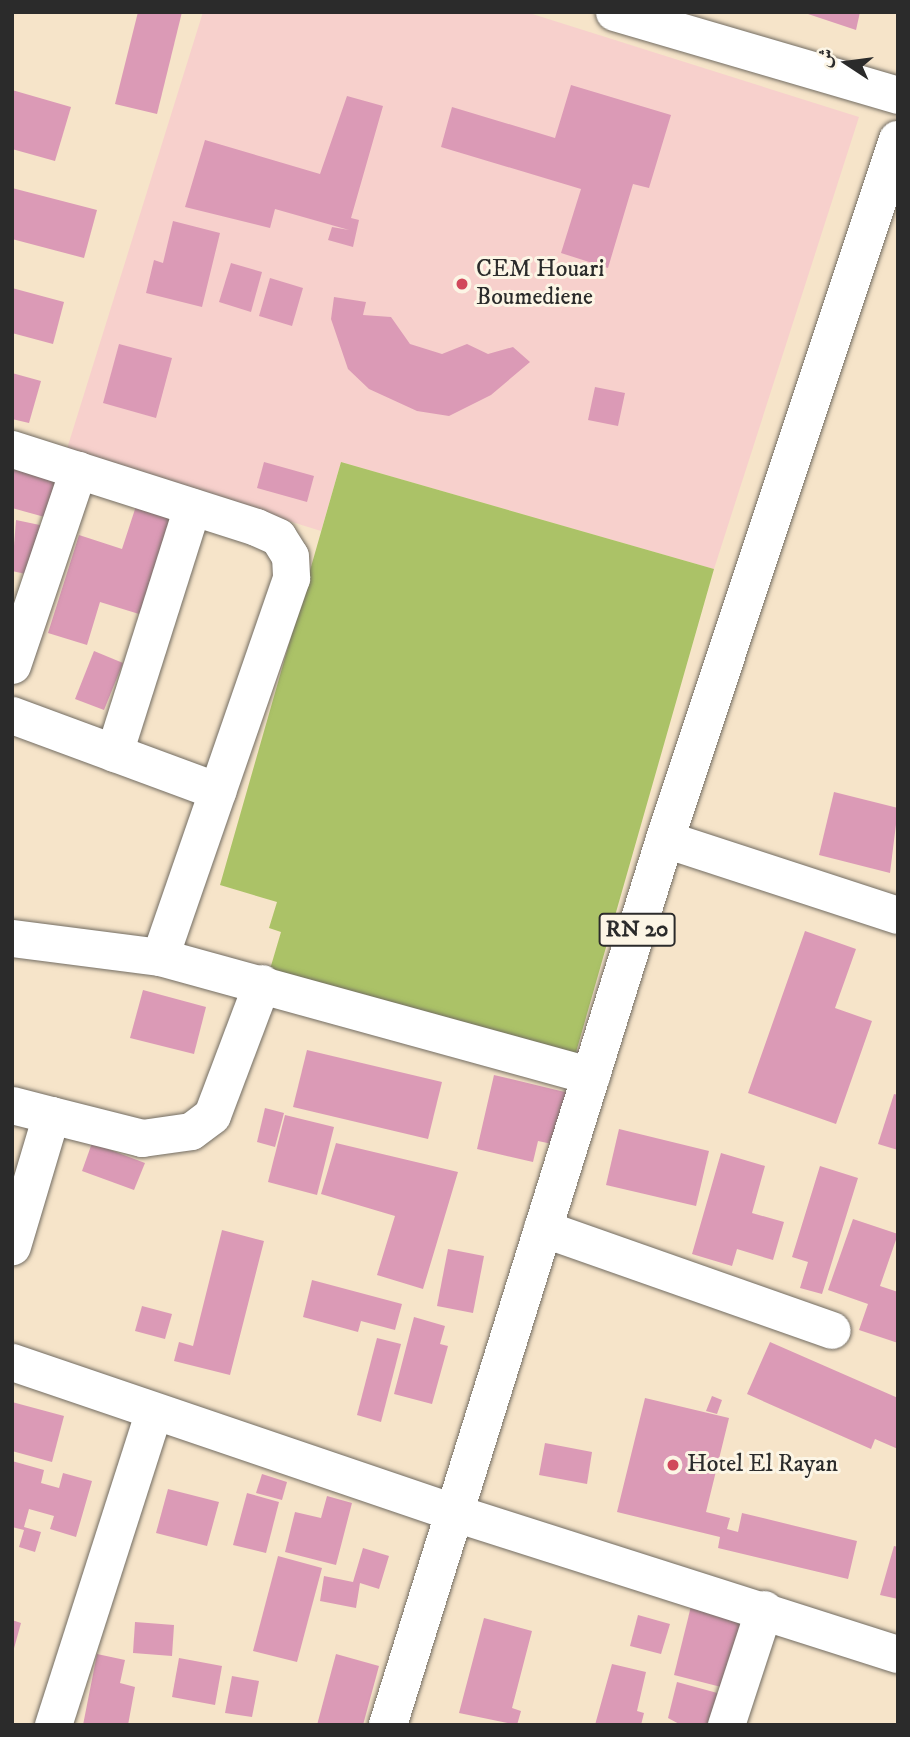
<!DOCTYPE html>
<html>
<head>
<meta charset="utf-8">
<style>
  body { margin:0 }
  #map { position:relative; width:910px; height:1737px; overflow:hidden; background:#f6e4c9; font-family:"IM FELL DW Pica",Amiri,serif }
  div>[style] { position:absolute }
  .built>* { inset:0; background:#f7d0cc }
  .green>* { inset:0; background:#abc267 }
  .building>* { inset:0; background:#db9ab6 }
  .roads { filter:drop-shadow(0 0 2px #726c62) drop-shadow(0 0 2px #726c62) }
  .minor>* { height:37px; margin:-18.5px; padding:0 18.5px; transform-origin:18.5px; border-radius:18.5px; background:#fff }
  .highway>* { height:38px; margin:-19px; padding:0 19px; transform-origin:19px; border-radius:19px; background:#fff }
  .dots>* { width:19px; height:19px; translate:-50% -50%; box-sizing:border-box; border:4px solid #fcf5e5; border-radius:50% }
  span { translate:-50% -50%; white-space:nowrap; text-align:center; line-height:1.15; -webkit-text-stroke:6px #fcf5e5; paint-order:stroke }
  .shield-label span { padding:2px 5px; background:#fcf5e5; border:2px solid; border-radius:5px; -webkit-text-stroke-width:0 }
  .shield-label { font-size:23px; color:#2b2b2b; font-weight:700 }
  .poi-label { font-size:24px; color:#2b2b2b }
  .left { translate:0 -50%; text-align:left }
  .frame { position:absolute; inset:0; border:14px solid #2b2b2b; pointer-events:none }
  .north { position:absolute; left:812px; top:28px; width:70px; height:70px; -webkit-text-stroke:5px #fcf5e5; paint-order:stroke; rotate:283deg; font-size:19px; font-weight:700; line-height:28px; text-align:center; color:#2b2b2b }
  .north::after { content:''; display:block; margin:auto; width:24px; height:32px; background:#2b2b2b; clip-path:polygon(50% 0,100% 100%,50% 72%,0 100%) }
</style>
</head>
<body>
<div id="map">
  <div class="built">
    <div style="clip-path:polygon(203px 12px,526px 12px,859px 117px,714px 569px,341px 462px,321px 531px,66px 452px)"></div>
  </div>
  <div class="green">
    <div style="clip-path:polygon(341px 462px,714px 569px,573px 1063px,268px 976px,281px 932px,269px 928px,277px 902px,220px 885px)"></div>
  </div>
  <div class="building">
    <div style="clip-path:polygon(138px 12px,182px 12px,157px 114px,115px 104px)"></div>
    <div style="clip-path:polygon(802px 12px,860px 12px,856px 30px)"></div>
    <div style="clip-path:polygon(571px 85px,671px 115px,649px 188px,633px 184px,608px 268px,561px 253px,581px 189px,441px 147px,452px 107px,555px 138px)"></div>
    <div style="clip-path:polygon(12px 90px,71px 107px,55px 161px,12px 149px)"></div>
    <div style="clip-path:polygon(347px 96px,383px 106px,351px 218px,359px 220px,353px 247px,328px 240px,332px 227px,349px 230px,275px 209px,270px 228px,185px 207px,205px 140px,320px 174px)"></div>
    <div style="clip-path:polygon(12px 188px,97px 210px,84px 258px,12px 239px)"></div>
    <div style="clip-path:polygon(173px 221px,220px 233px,202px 307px,146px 293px,154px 260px,163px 263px)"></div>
    <div style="clip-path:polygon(231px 263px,262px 272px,251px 312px,219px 302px)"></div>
    <div style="clip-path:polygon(270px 278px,303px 288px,292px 326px,259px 316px)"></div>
    <div style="clip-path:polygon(12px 288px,64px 302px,53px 344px,12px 333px)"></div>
    <div style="clip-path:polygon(334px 297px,366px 302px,363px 315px,391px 317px,410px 344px,442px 354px,467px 344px,488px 354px,513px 347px,530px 362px,491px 395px,449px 416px,417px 411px,369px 389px,348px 369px,331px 319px)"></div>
    <div style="clip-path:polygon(119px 344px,172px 358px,156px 418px,103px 403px)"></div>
    <div style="clip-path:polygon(12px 373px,41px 381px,29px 423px,12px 419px)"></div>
    <div style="clip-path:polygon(595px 387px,625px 393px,618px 426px,588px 420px)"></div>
    <div style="clip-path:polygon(12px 462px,70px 478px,59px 521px,12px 508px)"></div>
    <div style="clip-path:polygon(264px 462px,314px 476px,307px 502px,257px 488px)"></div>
    <div style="clip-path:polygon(137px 503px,183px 517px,152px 618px,100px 602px,87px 645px,48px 633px,79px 535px,122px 549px)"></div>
    <div style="clip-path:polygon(16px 520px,54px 528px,44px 578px,12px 571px)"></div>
    <div style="clip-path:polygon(94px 651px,123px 663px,104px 710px,75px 699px)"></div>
    <div style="clip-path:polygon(834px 792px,898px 808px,890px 873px,819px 855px)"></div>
    <div style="clip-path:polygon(805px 931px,856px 949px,835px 1008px,872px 1021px,836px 1124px,748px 1093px)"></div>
    <div style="clip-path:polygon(143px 990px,206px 1007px,194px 1054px,130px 1038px)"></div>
    <div style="clip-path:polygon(307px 1050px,442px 1082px,428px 1139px,293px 1107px)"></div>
    <div style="clip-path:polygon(494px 1075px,569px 1093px,557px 1145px,538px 1141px,533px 1162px,477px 1149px)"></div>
    <div style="clip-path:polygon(894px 1094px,898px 1095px,898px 1150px,878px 1144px)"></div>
    <div style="clip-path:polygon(265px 1108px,284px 1113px,275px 1147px,257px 1142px)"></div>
    <div style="clip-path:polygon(285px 1115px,334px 1127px,317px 1195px,268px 1182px)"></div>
    <div style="clip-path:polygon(619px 1129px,709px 1151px,696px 1206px,606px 1185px)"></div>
    <div style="clip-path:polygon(92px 1143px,145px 1163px,134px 1190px,82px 1171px)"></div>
    <div style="clip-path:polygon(336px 1143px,458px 1172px,423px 1289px,377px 1275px,395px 1216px,321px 1194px)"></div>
    <div style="clip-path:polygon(721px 1153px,765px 1166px,752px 1213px,784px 1222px,773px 1260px,737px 1249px,732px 1266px,692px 1254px)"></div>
    <div style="clip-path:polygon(820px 1166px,858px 1178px,822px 1294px,800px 1288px,808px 1262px,792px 1257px)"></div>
    <div style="clip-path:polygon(853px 1219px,898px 1234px,880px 1286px,898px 1292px,898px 1343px,859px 1330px,868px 1304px,828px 1290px)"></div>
    <div style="clip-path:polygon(222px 1230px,264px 1241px,230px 1375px,174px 1361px,179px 1342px,193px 1346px)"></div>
    <div style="clip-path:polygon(448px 1249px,484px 1256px,473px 1313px,437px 1306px)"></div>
    <div style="clip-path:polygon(312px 1280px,402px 1304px,395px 1330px,361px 1321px,358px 1332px,303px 1317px)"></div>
    <div style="clip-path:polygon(142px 1306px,172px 1314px,165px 1339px,135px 1331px)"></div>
    <div style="clip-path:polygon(414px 1317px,445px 1326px,440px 1344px,448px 1346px,432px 1404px,394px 1394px)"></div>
    <div style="clip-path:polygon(377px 1338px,401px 1344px,381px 1422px,357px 1415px)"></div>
    <div style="clip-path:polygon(770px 1342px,898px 1398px,898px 1449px,875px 1439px,871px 1449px,747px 1394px)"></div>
    <div style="clip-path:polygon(712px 1396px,722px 1400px,717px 1414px,706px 1411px)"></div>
    <div style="clip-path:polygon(645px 1398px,729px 1418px,706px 1512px,730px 1518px,727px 1529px,738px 1532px,742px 1513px,857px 1541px,848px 1579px,718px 1548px,720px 1537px,617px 1512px)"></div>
    <div style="clip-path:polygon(12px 1402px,64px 1416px,52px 1462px,12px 1451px)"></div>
    <div style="clip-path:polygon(545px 1443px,592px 1452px,587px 1484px,539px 1475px)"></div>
    <div style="clip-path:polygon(12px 1461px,44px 1470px,41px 1483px,59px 1488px,63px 1473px,92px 1481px,76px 1537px,50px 1529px,54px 1516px,29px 1509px,24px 1527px,41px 1532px,35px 1552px,19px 1547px,24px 1530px,12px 1527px)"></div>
    <div style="clip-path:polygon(262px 1474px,287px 1482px,282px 1500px,256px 1493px)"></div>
    <div style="clip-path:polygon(168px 1489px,219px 1502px,207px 1546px,156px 1533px)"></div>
    <div style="clip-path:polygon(247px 1493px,279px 1502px,266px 1553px,233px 1545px)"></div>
    <div style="clip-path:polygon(327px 1496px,352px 1503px,336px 1565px,285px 1552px,295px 1512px,321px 1518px)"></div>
    <div style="clip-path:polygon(894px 1546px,898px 1547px,898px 1599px,880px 1595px)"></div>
    <div style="clip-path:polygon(363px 1548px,389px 1556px,379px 1589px,360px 1583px,356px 1608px,320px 1601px,324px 1576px,353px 1582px)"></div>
    <div style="clip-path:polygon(278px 1556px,322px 1568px,297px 1662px,253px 1651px)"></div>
    <div style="clip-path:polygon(697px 1582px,757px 1596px,733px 1690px,674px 1675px)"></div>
    <div style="clip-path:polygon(638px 1615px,670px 1624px,661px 1654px,630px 1646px)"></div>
    <div style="clip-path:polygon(484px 1618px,532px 1631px,512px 1708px,521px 1711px,517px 1725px,459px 1713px)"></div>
    <div style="clip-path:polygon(12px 1620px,21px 1623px,13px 1652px,12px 1652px)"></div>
    <div style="clip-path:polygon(135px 1622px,174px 1625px,172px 1656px,133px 1653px)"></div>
    <div style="clip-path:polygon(97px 1654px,125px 1660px,120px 1683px,135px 1687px,128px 1725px,83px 1725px)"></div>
    <div style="clip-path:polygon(336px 1654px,379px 1666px,363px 1725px,317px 1725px)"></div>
    <div style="clip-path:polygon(179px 1658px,222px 1666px,215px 1705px,172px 1697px)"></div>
    <div style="clip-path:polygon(612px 1664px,646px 1672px,637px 1711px,644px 1713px,641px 1725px,595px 1725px)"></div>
    <div style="clip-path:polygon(232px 1676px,259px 1681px,252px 1717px,225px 1713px)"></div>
    <div style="clip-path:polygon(677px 1682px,732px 1697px,725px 1725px,681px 1725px,668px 1718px)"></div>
  </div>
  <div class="roads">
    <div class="minor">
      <div style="left:614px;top:12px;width:296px;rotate:16.3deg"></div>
      <div style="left:12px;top:449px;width:256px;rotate:17.7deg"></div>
      <div style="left:256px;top:527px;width:24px;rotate:24deg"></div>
      <div style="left:278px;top:537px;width:22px;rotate:58deg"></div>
      <div style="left:290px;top:556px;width:22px;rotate:87deg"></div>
      <div style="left:291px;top:578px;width:401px;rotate:109.1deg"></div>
      <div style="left:12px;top:665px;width:206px;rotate:-71.3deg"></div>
      <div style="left:12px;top:715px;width:219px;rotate:20.3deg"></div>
      <div style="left:114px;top:753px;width:258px;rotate:-72.4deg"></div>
      <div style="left:665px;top:839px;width:245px;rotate:18.1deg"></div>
      <div style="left:12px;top:938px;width:149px;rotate:7.3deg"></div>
      <div style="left:160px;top:957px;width:447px;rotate:15.4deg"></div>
      <div style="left:12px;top:1105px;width:40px;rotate:14.4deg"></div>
      <div style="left:51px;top:1115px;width:137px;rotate:106.6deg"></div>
      <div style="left:51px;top:1115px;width:94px;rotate:14.2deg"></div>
      <div style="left:142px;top:1138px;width:49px;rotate:-8.1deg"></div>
      <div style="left:191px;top:1131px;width:26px;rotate:-37deg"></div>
      <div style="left:212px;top:1115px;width:141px;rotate:-69.3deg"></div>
      <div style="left:542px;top:1228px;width:307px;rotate:19.4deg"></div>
      <div style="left:12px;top:1362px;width:465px;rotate:18.8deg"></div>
      <div style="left:452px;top:1512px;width:468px;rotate:17.7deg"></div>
      <div style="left:53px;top:1725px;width:328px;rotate:-72.2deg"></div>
      <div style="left:726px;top:1725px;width:122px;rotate:-71.9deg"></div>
    </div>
    <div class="highway">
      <div style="left:388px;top:1725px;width:928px;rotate:-72.64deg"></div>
      <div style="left:665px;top:839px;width:737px;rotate:-71.57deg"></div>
    </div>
  </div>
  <div class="dots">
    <div style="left:462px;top:284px;background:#d1495b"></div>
    <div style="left:673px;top:1465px;background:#d1495b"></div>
  </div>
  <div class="shield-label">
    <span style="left:637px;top:930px">RN 20</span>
  </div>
  <div class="poi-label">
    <span class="left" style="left:476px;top:284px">CEM Houari<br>Boumediene</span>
    <span class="left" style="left:687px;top:1465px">Hotel El Rayan</span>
  </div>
  <div class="frame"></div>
  <div class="north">ش</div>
</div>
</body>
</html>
